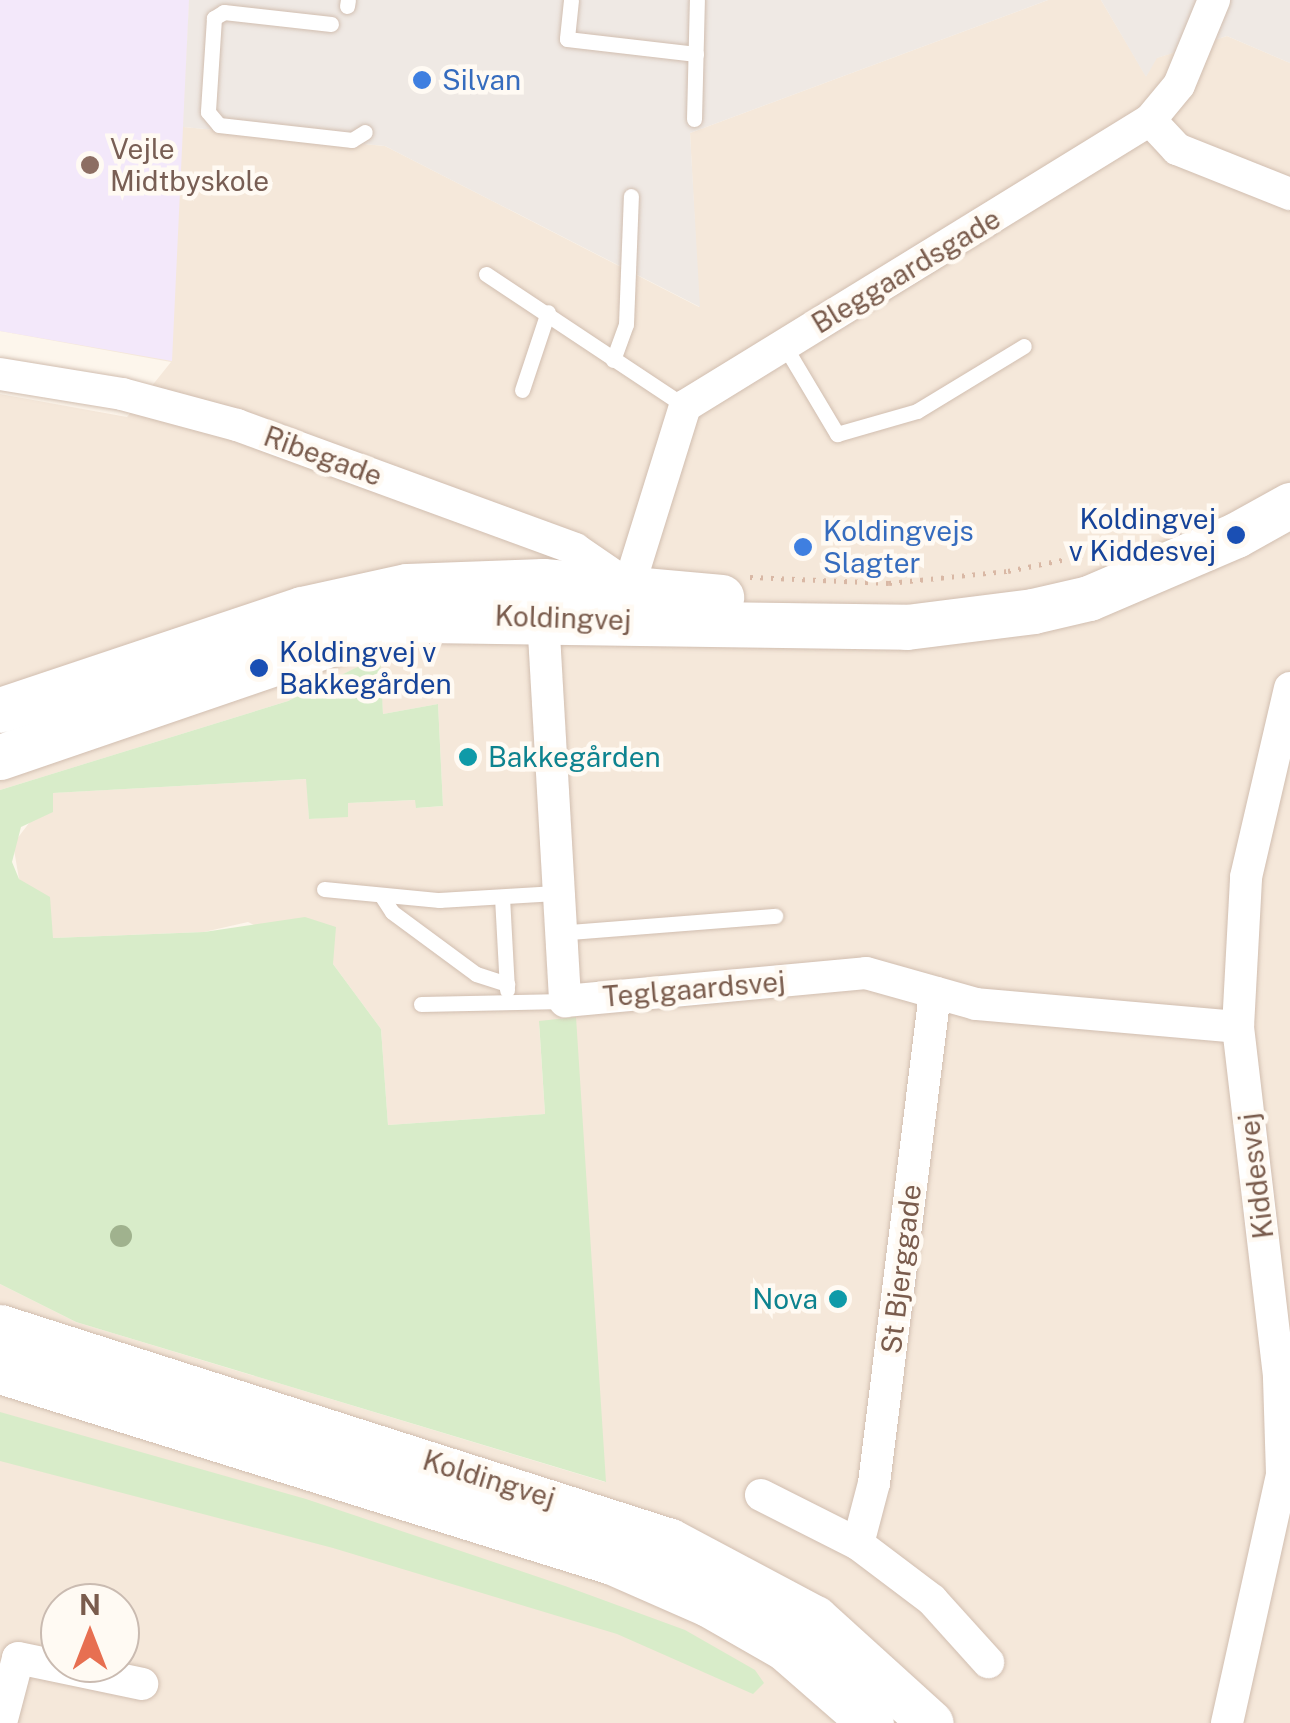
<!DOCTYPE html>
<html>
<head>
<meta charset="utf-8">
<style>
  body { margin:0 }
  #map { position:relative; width:1290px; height:1723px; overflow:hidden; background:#fdf6ec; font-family:"Public Sans",sans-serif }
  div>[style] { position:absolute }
  .residential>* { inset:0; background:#f5e8da }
  .industrial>* { inset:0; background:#efe9e4 }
  .education>* { inset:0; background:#f3e8fa }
  .green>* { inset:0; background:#d8ecc9 }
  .path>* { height:5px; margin-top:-2.5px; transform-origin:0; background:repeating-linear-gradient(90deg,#d9b8a5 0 2.5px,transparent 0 10.5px) }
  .roads { filter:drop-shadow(0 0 2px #d1beb0) drop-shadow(0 0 2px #d1beb0) }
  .service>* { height:15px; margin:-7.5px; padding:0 7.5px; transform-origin:7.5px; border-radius:7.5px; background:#fff }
  .minor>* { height:32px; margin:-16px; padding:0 16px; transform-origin:16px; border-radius:16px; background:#fff }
  .secondary>* { height:45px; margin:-22.5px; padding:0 22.5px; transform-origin:22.5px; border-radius:22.5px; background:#fff }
  .trees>* { width:22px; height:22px; margin:-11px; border-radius:50%; background:#a0b28e }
  .dots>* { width:28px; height:28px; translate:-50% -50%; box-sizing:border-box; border:5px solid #fffaf3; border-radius:50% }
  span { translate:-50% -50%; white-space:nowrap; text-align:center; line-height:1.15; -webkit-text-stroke:9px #fffaf3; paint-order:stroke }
  .shop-label { font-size:28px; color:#366cbe }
  .left { translate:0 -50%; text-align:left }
  .education-label { font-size:28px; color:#785e54 }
  .street-label { font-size:28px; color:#7a5c4d }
  .transit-label { font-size:28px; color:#164399 }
  .right { translate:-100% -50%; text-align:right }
  .culture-label { font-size:28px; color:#0d838f }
  .north { position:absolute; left:40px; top:1583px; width:100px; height:100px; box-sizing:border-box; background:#fffaf3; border:2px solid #cabbb1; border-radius:50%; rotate:0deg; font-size:28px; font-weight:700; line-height:40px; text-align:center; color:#7a5c4d }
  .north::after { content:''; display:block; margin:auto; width:35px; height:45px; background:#e76f51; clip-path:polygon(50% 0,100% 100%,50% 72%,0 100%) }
</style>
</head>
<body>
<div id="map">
  <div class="residential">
    <div style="clip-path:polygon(evenodd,0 0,189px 0,184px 127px,385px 146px,699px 307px,690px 133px,1048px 0,1101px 0,1146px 76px,1156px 58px,1227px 36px,1290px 63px,1290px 1723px,0 1723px,0 1284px,76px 1322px,605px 1482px,539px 1022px,545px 1114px,388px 1125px,381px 1029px,333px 964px,248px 922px,204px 932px,52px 938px,33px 891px,19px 879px,13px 844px,52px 793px,307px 779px,309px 819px,348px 816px,347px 803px,416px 800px,417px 808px,443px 806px,438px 704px,383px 714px,379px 657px,288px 701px,0 790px,0 394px,127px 417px,171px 362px,0 331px,0 0,60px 1603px,120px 1603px,120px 1663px,60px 1663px,60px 1603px)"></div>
  </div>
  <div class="industrial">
    <div style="clip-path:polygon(189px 0,1048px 0,690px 133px,700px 307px,385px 146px,183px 127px)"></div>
    <div style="clip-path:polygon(1101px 0,1290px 0,1290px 63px,1227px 36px,1157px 58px,1146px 77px)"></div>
  </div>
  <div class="education">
    <div style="clip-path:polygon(0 0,189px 0,172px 361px,0 331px)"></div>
  </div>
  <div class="green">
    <div style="clip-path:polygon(380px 656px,383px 714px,438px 704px,443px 806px,416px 808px,415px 800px,348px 803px,348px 817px,309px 819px,306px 779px,53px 793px,53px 812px,21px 827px,12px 862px,19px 879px,50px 897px,53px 938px,204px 932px,305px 917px,336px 927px,333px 964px,381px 1029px,388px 1125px,545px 1114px,539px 1021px,576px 1017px,606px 1482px,76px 1322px,0 1284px,0 790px,288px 701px)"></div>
    <div style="clip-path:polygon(0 1412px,306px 1499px,565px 1586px,685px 1630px,755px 1670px,764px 1683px,753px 1694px,617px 1634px,333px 1548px,0 1461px)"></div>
  </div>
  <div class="path">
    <div style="left:750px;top:577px;width:139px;rotate:2.5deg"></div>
    <div style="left:889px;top:583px;width:120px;rotate:-5.8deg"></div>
    <div style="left:1008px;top:571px;width:85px;rotate:-11.6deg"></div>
  </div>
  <div class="roads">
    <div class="service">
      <div style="left:571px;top:0;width:39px;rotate:96deg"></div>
      <div style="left:567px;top:39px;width:130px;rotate:6.6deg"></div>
      <div style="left:347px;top:6px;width:6px;rotate:-81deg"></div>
      <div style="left:331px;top:24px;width:108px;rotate:-173.6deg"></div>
      <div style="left:224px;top:12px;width:12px;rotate:149deg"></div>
      <div style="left:214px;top:18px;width:94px;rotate:93.7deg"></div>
      <div style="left:208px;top:112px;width:17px;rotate:50deg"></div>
      <div style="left:219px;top:125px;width:134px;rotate:6.4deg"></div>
      <div style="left:352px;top:140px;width:15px;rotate:-32deg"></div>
      <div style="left:694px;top:119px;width:119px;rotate:-88.6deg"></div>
      <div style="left:486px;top:274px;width:239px;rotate:33.6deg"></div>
      <div style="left:784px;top:345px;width:104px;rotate:59.2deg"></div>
      <div style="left:837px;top:434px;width:83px;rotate:-16deg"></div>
      <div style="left:917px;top:411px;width:125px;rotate:-31.3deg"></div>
      <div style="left:613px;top:360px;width:38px;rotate:-70deg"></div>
      <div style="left:626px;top:324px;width:128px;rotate:-87.8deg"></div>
      <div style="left:522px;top:390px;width:82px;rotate:-71.6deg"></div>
      <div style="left:324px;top:889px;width:116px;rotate:5.5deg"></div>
      <div style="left:439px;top:900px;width:117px;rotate:-3.4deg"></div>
      <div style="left:381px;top:895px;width:20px;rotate:57deg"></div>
      <div style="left:392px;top:912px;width:104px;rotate:36.4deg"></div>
      <div style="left:476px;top:974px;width:33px;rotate:18deg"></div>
      <div style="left:502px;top:897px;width:93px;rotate:86.9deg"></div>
      <div style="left:558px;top:933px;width:218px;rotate:-4.5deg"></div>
      <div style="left:421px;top:1004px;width:144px;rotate:-1.2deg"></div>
    </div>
    <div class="minor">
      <div style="left:1150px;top:120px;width:45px;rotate:-50.4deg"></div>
      <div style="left:1179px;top:85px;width:92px;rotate:-67.6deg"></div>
      <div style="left:0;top:374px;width:124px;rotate:9.3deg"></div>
      <div style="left:122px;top:394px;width:119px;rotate:15.1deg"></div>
      <div style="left:237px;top:425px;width:360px;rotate:20.1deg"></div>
      <div style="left:575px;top:549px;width:65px;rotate:34.4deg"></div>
      <div style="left:629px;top:586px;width:189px;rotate:-72.7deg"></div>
      <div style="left:685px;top:406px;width:546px;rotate:-31.59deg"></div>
      <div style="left:1150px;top:120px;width:40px;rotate:47deg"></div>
      <div style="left:1177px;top:149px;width:122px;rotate:21.7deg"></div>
      <div style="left:542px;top:600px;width:402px;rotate:86.7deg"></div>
      <div style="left:565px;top:1001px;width:302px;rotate:-5.3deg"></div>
      <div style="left:866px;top:973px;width:114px;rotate:15.7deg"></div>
      <div style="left:976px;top:1004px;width:263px;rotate:5deg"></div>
      <div style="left:761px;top:1495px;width:109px;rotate:26.8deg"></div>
      <div style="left:858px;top:1544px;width:93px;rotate:37.1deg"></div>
      <div style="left:932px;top:1600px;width:84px;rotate:47.9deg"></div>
      <div style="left:858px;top:1544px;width:63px;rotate:-75.3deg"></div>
      <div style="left:874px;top:1483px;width:494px;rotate:-82.9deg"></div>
      <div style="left:1px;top:1723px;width:67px;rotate:-75.3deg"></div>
      <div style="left:18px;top:1658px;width:127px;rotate:11.8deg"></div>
      <div style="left:1227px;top:1723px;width:255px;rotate:-77.5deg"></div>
      <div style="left:1282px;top:1474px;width:98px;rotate:-91.8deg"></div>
      <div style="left:1279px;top:1376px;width:351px;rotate:-96.7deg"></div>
      <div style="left:1238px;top:1027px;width:150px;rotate:-86.9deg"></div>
      <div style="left:1246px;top:877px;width:194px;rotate:-76.9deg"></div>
    </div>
    <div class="secondary">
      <div style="left:0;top:710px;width:318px;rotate:-18.5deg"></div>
      <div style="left:302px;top:609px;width:107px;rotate:-12.4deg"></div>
      <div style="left:407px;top:586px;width:136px;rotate:-2.1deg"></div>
      <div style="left:543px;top:581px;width:179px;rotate:5.1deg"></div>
      <div style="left:0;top:757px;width:395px;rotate:-18.9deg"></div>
      <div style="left:374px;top:629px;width:52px;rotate:-10deg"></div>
      <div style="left:425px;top:620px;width:482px;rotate:0.8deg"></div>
      <div style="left:907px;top:627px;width:127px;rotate:-7.2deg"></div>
      <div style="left:1033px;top:611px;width:57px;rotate:-13.1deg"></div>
      <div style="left:1089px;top:598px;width:160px;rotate:-23.2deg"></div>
      <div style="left:1236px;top:535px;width:62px;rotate:-29.1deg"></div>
      <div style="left:0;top:1327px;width:703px;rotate:17.71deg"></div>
      <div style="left:670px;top:1541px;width:164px;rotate:28deg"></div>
      <div style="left:815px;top:1618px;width:156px;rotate:42.2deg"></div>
      <div style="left:0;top:1371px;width:641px;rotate:17.33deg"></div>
      <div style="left:612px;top:1562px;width:105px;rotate:23.6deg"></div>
      <div style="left:708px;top:1604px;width:89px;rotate:29.7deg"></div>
      <div style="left:785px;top:1648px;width:114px;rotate:41.1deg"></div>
    </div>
  </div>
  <div class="trees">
    <div style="left:121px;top:1236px"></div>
  </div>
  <div class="dots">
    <div style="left:422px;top:80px;background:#3f7fe0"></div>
    <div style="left:90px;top:165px;background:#8d6e63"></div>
    <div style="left:1236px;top:535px;background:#1a4fb4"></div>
    <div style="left:803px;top:547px;background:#3f7fe0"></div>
    <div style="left:259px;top:668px;background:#1a4fb4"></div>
    <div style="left:468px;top:757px;background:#0f9aa8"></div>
    <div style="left:838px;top:1299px;background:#0f9aa8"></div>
  </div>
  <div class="shop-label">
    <span class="left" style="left:442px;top:80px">Silvan</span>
    <span class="left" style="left:823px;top:547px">Koldingvejs<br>Slagter</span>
  </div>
  <div class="education-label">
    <span class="left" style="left:110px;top:165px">Vejle<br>Midtbyskole</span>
  </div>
  <div class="street-label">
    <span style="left:906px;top:271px;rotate:-31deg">Bleggaardsgade</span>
    <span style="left:323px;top:456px;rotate:20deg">Ribegade</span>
    <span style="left:563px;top:618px;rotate:2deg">Koldingvej</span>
    <span style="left:694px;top:989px;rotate:-5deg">Teglgaardsvej</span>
    <span style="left:1256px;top:1176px;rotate:-97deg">Kiddesvej</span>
    <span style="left:901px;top:1269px;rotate:-83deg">St Bjerggade</span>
    <span style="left:489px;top:1479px;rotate:17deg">Koldingvej</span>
  </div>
  <div class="transit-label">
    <span class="right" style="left:1216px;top:535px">Koldingvej<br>v Kiddesvej</span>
    <span class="left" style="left:279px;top:668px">Koldingvej v<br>Bakkegården</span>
  </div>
  <div class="culture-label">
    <span class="left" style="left:488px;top:757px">Bakkegården</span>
    <span class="right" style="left:818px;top:1299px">Nova</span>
  </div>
  <div class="north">N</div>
</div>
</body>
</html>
